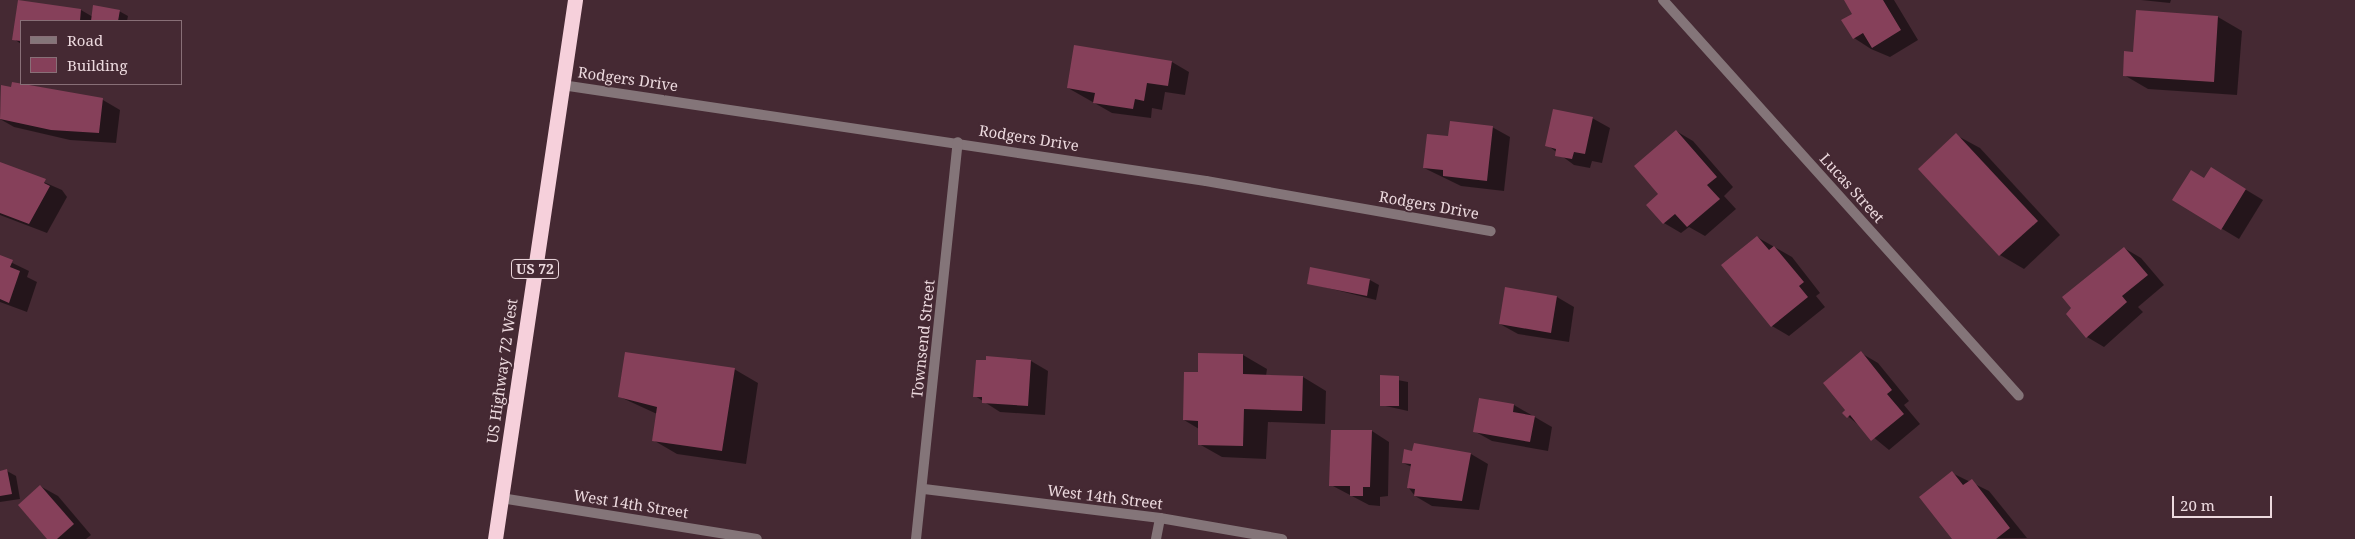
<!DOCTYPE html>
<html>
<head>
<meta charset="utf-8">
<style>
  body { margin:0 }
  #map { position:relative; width:2355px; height:539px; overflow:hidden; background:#452933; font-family:"Noto Serif",serif }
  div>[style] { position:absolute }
  .shadow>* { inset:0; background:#0007 }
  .building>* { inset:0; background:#86405a }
  .street>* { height:10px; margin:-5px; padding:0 5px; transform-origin:5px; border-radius:5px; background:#847579 }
  .highway>* { height:15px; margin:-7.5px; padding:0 7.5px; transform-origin:7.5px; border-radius:7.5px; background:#f6d0db }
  span { translate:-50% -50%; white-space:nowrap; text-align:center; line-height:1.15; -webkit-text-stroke:4px #452933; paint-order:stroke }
  .shield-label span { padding:1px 4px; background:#452933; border:1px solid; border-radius:4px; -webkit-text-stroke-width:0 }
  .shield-label { font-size:14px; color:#ecd9de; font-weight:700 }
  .street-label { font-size:15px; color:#ecd9de }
  .legend { position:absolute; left:20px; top:20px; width:162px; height:65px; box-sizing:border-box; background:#452933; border:1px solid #886f77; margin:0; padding:6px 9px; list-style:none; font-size:15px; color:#ecd9de }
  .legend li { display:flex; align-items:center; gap:10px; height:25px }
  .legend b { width:25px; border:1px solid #886f77 }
  .scale { position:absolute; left:2172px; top:496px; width:100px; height:22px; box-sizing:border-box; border:2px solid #ecd9de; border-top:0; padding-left:6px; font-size:15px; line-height:18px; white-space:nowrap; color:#ecd9de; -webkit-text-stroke:4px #452933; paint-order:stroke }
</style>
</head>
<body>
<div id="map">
  <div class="shadow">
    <div style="clip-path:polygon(1845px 0,1894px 0,1918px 40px,1890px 57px,1871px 49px,1854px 38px,1854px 14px)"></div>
    <div style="clip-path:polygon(2141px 0,2171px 0,2170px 3px)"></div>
    <div style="clip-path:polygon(19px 1px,81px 10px,93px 17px,119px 11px,128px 16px,127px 21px,21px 21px,21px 44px,14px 39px)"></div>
    <div style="clip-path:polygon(2218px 17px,2242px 31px,2237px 95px,2148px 89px,2124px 75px,2135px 54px)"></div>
    <div style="clip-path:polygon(1172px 62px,1189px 72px,1185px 95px,1165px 92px,1162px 110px,1152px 108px,1151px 118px,1112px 113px,1068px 88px)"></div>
    <div style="clip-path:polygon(2px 87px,103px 100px,120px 110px,116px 143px,70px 140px,14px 127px,0 119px)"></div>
    <div style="clip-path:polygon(1592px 118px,1610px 128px,1602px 163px,1592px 161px,1590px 168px,1574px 165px,1547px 145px)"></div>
    <div style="clip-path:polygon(1492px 127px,1510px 137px,1504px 191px,1461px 186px,1424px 168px,1449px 137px)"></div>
    <div style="clip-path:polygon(1676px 131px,1693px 141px,1733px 187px,1724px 196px,1736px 209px,1705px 236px,1689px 227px,1681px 233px,1664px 223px,1660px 194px)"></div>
    <div style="clip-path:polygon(1956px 135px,1980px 148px,2060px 235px,2024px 269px,2000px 255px,1919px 169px)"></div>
    <div style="clip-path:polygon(0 163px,62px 190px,67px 197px,47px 233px,0 215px)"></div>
    <div style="clip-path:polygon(2205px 179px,2228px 179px,2263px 200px,2239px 239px,2174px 200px)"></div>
    <div style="clip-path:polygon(1757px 237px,1792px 257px,1820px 293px,1816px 296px,1825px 307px,1789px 336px,1772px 326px)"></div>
    <div style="clip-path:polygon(2124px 248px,2141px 258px,2164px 285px,2138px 307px,2143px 312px,2104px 347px,2087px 337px)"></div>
    <div style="clip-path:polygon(0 257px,29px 271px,27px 277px,37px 282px,27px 312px,0 302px)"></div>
    <div style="clip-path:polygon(1370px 280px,1379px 285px,1376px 300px,1308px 283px)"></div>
    <div style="clip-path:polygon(1506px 289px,1557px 297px,1574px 307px,1569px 342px,1518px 334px,1500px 324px)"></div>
    <div style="clip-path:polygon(1861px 353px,1878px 363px,1909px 401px,1904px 405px,1920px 424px,1889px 450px,1844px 413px)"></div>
    <div style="clip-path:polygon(1243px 355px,1267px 369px,1266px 376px,1303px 377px,1326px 391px,1325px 424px,1268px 422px,1266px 459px,1222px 457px,1199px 444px,1199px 429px,1184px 420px,1199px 373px)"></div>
    <div style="clip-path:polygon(1031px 361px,1048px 371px,1045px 415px,1000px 412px,975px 396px)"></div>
    <div style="clip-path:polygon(734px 369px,758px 383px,746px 464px,677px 454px,653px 440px,657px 414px,620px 397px)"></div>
    <div style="clip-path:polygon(1382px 377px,1408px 382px,1408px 411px,1381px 405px)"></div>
    <div style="clip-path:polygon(1514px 405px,1552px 427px,1548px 451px,1492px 441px,1474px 431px)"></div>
    <div style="clip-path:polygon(1372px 431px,1389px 442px,1388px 496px,1380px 497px,1380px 506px,1369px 505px,1331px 485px)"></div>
    <div style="clip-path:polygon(1413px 452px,1471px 454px,1488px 464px,1479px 510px,1432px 506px,1415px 496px,1408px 487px,1412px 467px,1403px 463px)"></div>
    <div style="clip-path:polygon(7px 471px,16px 476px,20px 499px,0 502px,0 472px)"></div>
    <div style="clip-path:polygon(1952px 473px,1989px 491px,2027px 538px,1953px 539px)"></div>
    <div style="clip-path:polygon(40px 486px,58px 496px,91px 535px,86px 539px,49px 539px)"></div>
  </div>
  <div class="building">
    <div style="clip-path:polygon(18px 0,81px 9px,80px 21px,21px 21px,21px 41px,12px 40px)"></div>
    <div style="clip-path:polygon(1844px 0,1883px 0,1901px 30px,1872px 48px,1863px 33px,1853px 39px,1841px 20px,1852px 14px)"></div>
    <div style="clip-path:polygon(93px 5px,120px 10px,118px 21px,91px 21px)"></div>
    <div style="clip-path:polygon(2136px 10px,2218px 16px,2214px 82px,2123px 76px,2124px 51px,2133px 52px)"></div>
    <div style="clip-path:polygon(1074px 45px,1172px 61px,1168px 86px,1147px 83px,1144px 101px,1135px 99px,1133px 109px,1093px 103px,1095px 93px,1067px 88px)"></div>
    <div style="clip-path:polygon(12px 82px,103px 98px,99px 133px,51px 130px,0 119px,1px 85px,11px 87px)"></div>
    <div style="clip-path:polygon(1553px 109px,1593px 117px,1585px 154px,1574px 152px,1572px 159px,1555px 156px,1556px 149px,1545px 146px)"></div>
    <div style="clip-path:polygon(1450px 121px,1493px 126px,1487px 181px,1443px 176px,1443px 170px,1423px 168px,1427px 134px,1448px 136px)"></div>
    <div style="clip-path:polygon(1676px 130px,1717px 177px,1707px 185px,1720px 199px,1687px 227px,1675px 214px,1663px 224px,1646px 205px,1658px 194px,1634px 166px)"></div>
    <div style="clip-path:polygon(1956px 133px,2038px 221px,1999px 256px,1918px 169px)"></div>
    <div style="clip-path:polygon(0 162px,46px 179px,44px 183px,50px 186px,29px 224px,0 213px)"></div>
    <div style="clip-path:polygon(2211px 167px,2246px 189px,2221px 230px,2172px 200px,2191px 170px,2204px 178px)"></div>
    <div style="clip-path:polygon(1757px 236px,1769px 250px,1774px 246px,1804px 282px,1799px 286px,1808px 297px,1771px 327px,1721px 265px)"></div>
    <div style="clip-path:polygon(2124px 247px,2148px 275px,2122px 296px,2127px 302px,2086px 338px,2066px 314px,2071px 308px,2062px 297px)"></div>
    <div style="clip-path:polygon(0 255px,13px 260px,10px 267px,20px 271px,9px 303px,0 299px)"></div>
    <div style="clip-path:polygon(1310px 267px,1370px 279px,1367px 296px,1307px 284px)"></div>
    <div style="clip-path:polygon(1505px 287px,1557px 296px,1551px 333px,1499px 324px)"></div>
    <div style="clip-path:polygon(1861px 351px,1892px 390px,1887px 394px,1904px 414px,1871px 441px,1850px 415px,1847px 418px,1842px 413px,1845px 410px,1823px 383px)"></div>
    <div style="clip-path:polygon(625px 352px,735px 368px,722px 451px,652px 441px,657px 407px,618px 397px)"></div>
    <div style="clip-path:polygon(1198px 353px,1243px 354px,1243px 374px,1303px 376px,1302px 411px,1244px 409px,1243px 446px,1198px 445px,1198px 421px,1183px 420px,1184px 372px,1198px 372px)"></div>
    <div style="clip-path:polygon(986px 356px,1031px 360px,1028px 406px,982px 403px,982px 397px,973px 397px,976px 360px,986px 360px)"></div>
    <div style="clip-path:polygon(1380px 375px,1399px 376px,1399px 406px,1380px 406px)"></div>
    <div style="clip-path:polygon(1479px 398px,1514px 404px,1513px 412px,1535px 416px,1530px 442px,1473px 432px)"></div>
    <div style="clip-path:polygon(1331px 430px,1372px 430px,1370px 487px,1363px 487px,1363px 496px,1350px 496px,1350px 486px,1329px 486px)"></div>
    <div style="clip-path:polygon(1414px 443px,1471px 453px,1462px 501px,1414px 496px,1415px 489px,1407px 488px,1411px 464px,1402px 463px,1404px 449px,1412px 451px)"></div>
    <div style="clip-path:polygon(7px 469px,12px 494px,0 496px,0 471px)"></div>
    <div style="clip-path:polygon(1952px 471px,1963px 485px,1972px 479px,2010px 528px,1996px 539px,1952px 539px,1919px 497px)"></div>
    <div style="clip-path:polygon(40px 485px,74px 524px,57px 539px,47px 539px,18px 505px)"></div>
  </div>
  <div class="street">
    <div style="left:1663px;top:0;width:532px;rotate:48.04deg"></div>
    <div style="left:562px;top:85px;width:651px;rotate:8.48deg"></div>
    <div style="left:1206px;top:181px;width:289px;rotate:10deg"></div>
    <div style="left:924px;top:489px;width:238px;rotate:7deg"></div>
    <div style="left:1160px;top:518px;width:124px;rotate:9.8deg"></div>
    <div style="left:501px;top:498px;width:259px;rotate:9.1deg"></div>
    <div style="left:916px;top:539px;width:399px;rotate:-84deg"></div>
    <div style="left:1156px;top:539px;width:21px;rotate:-79deg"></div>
  </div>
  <div class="highway">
    <div style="left:495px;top:539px;width:545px;rotate:-81.56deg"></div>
  </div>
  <div class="shield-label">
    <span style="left:535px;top:269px">US 72</span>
  </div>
  <div class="street-label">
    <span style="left:628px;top:79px;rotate:8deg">Rodgers Drive</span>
    <span style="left:1029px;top:138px;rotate:9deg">Rodgers Drive</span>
    <span style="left:1852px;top:188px;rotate:48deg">Lucas Street</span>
    <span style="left:1429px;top:205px;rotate:10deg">Rodgers Drive</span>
    <span style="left:923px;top:339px;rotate:-84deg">Townsend Street</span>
    <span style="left:502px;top:371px;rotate:-82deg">US Highway 72 West</span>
    <span style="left:1105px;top:497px;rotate:7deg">West 14th Street</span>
    <span style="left:631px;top:504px;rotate:9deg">West 14th Street</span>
  </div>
  <ul class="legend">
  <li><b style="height:6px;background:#847579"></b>Road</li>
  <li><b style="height:14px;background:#86405a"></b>Building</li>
  </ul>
  <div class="scale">20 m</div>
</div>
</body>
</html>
